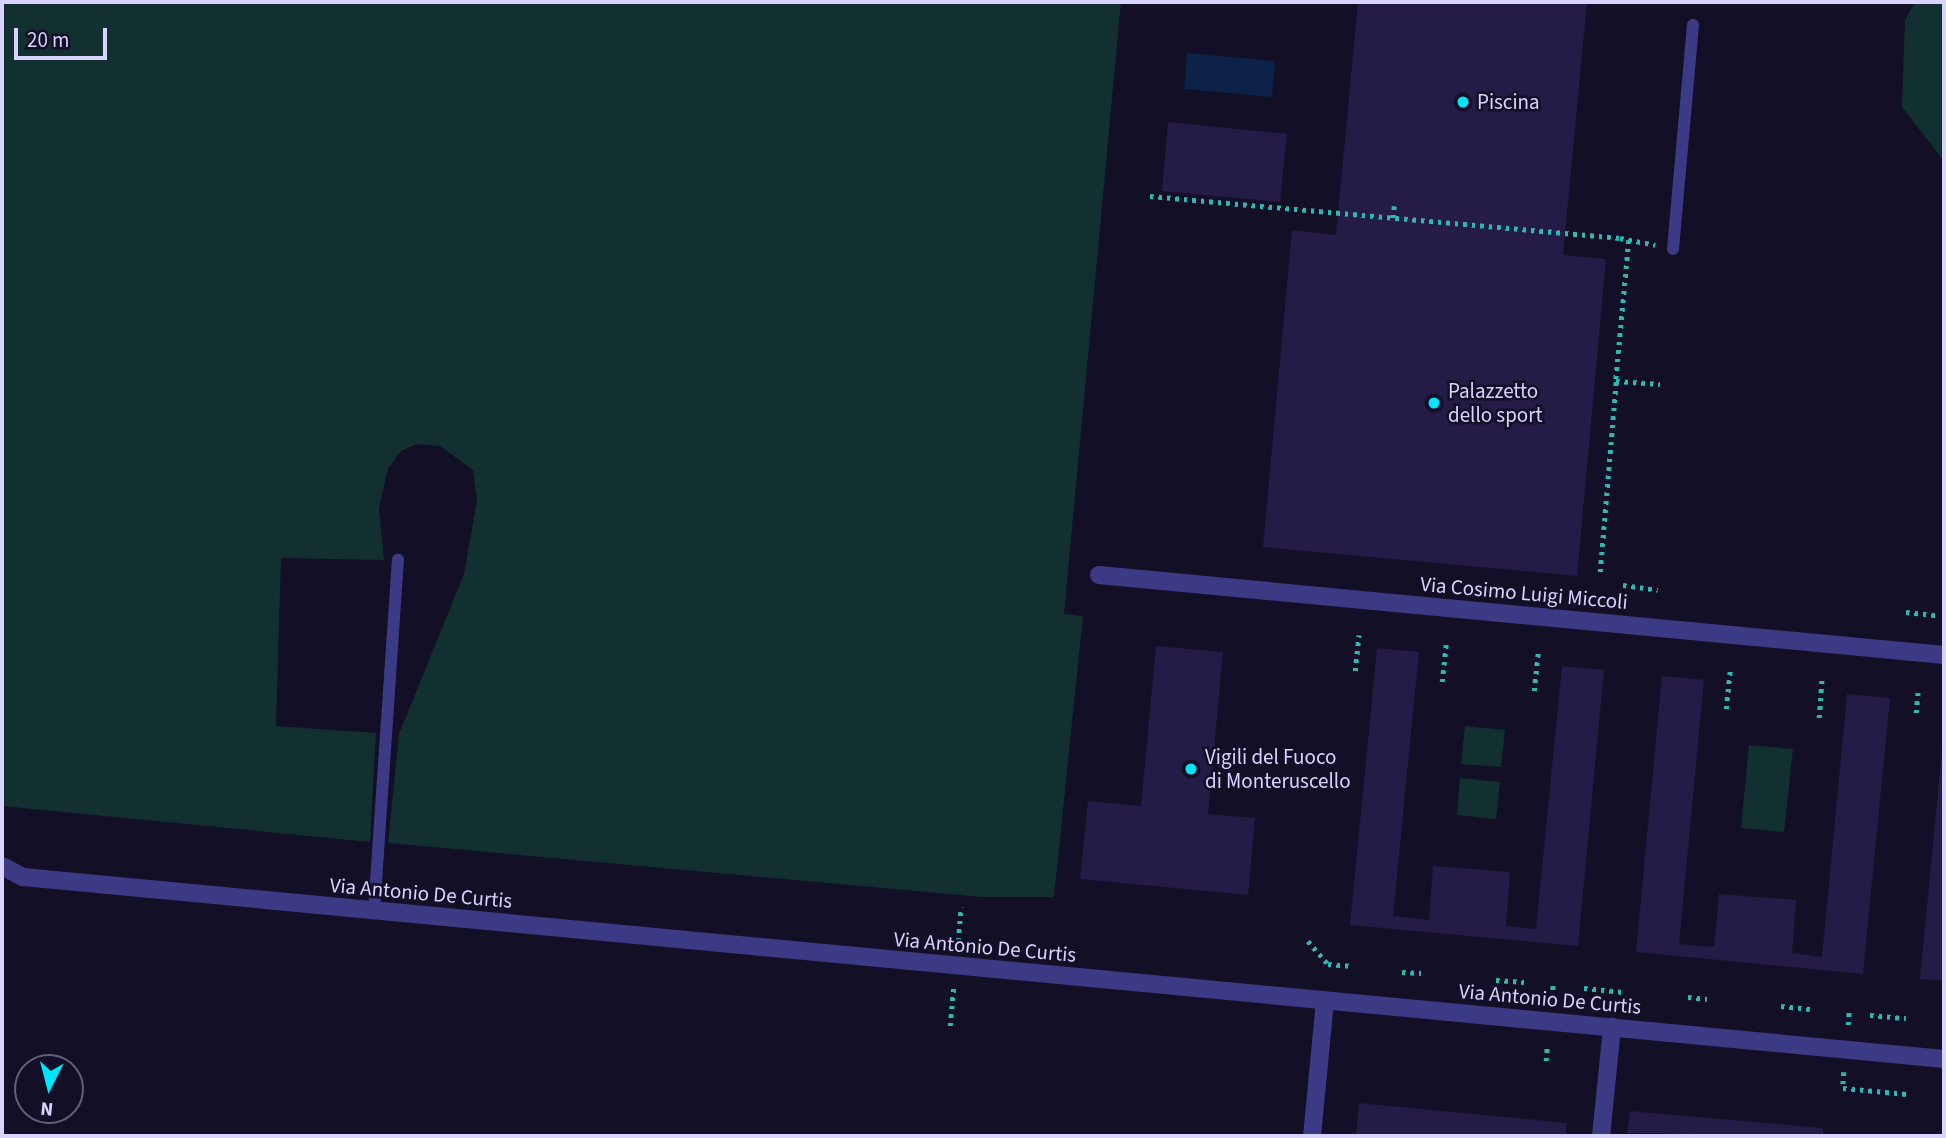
<!DOCTYPE html>
<html>
<head>
<meta charset="utf-8">
<style>
  body { margin:0 }
  #map { position:relative; width:1946px; height:1138px; overflow:hidden; background:#130f26; font-family:"Source Sans 3",sans-serif }
  div>[style] { position:absolute }
  .green>* { inset:0; background:#12302f }
  .water>* { inset:0; background:#0c2248 }
  .building>* { inset:0; background:#241b47 }
  .path>* { height:4.5px; margin-top:-2.25px; transform-origin:0; background:repeating-linear-gradient(90deg,#2fb8b0 0 3.5px,transparent 0 8.5px) }
  .service>* { height:12px; margin:-6px; padding:0 6px; transform-origin:6px; border-radius:6px; background:#3d3a85 }
  .minor>* { height:18px; margin:-9px; padding:0 9px; transform-origin:9px; border-radius:9px; background:#3d3a85 }
  .tertiary>* { height:18px; margin:-9px; padding:0 9px; transform-origin:9px; border-radius:9px; background:#3d3a85 }
  .dots>* { width:19px; height:19px; translate:-50% -50%; box-sizing:border-box; border:4px solid #130f26; border-radius:50% }
  span { translate:-50% -50%; white-space:nowrap; text-align:center; line-height:1.15; -webkit-text-stroke:5px #130f26; paint-order:stroke }
  .poi-label { font-size:21px; color:#d9d4ff }
  .left { translate:0 -50%; text-align:left }
  .street-label { font-size:21px; color:#d9d4ff }
  .frame { position:absolute; inset:0; border:4px solid #d9d4ff; pointer-events:none }
  .north { position:absolute; left:14px; top:1054px; width:70px; height:70px; box-sizing:border-box; background:#130f26; border:2px solid #625e7d; border-radius:50%; rotate:186deg; font-size:19px; font-weight:700; line-height:28px; text-align:center; color:#d9d4ff }
  .north::after { content:''; display:block; margin:auto; width:24px; height:32px; background:#00e5ff; clip-path:polygon(50% 0,100% 100%,50% 72%,0 100%) }
  .scale { position:absolute; left:14px; top:28px; width:93px; height:32px; box-sizing:border-box; border:4px solid #d9d4ff; border-top:0; padding-left:9px; font-size:21px; line-height:24px; white-space:nowrap; color:#d9d4ff; -webkit-text-stroke:5px #130f26; paint-order:stroke }
</style>
</head>
<body>
<div id="map">
  <div class="green">
    <div style="clip-path:polygon(2px 2px,1121px 2px,1064px 614px,1083px 616px,1054px 897px,982px 897px,388px 843px,399px 734px,464px 574px,477px 500px,473px 470px,440px 446px,417px 444px,401px 451px,388px 468px,379px 509px,384px 560px,281px 558px,276px 726px,376px 733px,370px 842px,2px 806px)"></div>
    <div style="clip-path:polygon(1915px 2px,1944px 2px,1944px 161px,1902px 107px,1905px 20px)"></div>
    <div style="clip-path:polygon(1465px 726px,1505px 730px,1501px 767px,1461px 764px)"></div>
    <div style="clip-path:polygon(1749px 745px,1793px 749px,1784px 832px,1741px 828px)"></div>
    <div style="clip-path:polygon(1460px 778px,1500px 782px,1496px 819px,1457px 815px)"></div>
  </div>
  <div class="water">
    <div style="clip-path:polygon(1187px 53px,1275px 61px,1272px 97px,1184px 89px)"></div>
  </div>
  <div class="building">
    <div style="clip-path:polygon(1358px 2px,1587px 2px,1563px 255px,1606px 259px,1577px 576px,1263px 547px,1292px 230px,1336px 235px)"></div>
    <div style="clip-path:polygon(1168px 122px,1287px 134px,1280px 202px,1162px 191px)"></div>
    <div style="clip-path:polygon(1156px 646px,1223px 652px,1208px 814px,1255px 818px,1248px 895px,1080px 879px,1088px 801px,1141px 806px)"></div>
    <div style="clip-path:polygon(1377px 648px,1419px 652px,1393px 916px,1429px 920px,1433px 866px,1510px 872px,1506px 926px,1536px 929px,1562px 666px,1604px 670px,1578px 946px,1350px 925px)"></div>
    <div style="clip-path:polygon(1662px 676px,1704px 680px,1679px 944px,1714px 947px,1719px 894px,1796px 900px,1792px 953px,1822px 957px,1847px 694px,1890px 698px,1863px 974px,1636px 952px)"></div>
    <div style="clip-path:polygon(1942px 750px,1944px 750px,1944px 981px,1920px 979px)"></div>
    <div style="clip-path:polygon(1359px 1103px,1567px 1123px,1566px 1136px,1356px 1136px)"></div>
    <div style="clip-path:polygon(1630px 1111px,1823px 1128px,1823px 1136px,1627px 1133px)"></div>
  </div>
  <div class="path">
    <div style="left:1150px;top:196px;width:472px;rotate:5.1deg"></div>
    <div style="left:1620px;top:238px;width:36px;rotate:11deg"></div>
    <div style="left:1393px;top:218px;width:12px;rotate:-85deg"></div>
    <div style="left:1629px;top:240px;width:142px;rotate:95.3deg"></div>
    <div style="left:1616px;top:381px;width:44px;rotate:3.9deg"></div>
    <div style="left:1600px;top:572px;width:192px;rotate:-85.2deg"></div>
    <div style="left:1623px;top:585px;width:35px;rotate:8deg"></div>
    <div style="left:1906px;top:612px;width:31px;rotate:6deg"></div>
    <div style="left:1355px;top:671px;width:36px;rotate:-84deg"></div>
    <div style="left:1442px;top:682px;width:39px;rotate:-84deg"></div>
    <div style="left:1534px;top:691px;width:39px;rotate:-84deg"></div>
    <div style="left:1726px;top:709px;width:39px;rotate:-84deg"></div>
    <div style="left:1916px;top:713px;width:25px;rotate:-85deg"></div>
    <div style="left:1819px;top:718px;width:39px;rotate:-86deg"></div>
    <div style="left:958px;top:941px;width:34px;rotate:-85deg"></div>
    <div style="left:1308px;top:941px;width:30px;rotate:49deg"></div>
    <div style="left:1328px;top:964px;width:21px;rotate:5deg"></div>
    <div style="left:1402px;top:972px;width:19px;rotate:3deg"></div>
    <div style="left:1496px;top:980px;width:28px;rotate:4deg"></div>
    <div style="left:1584px;top:988px;width:39px;rotate:6deg"></div>
    <div style="left:1688px;top:997px;width:19px;rotate:6deg"></div>
    <div style="left:1552px;top:998px;width:13px;rotate:-86deg"></div>
    <div style="left:1781px;top:1006px;width:29px;rotate:6deg"></div>
    <div style="left:1870px;top:1015px;width:36px;rotate:5deg"></div>
    <div style="left:1848px;top:1025px;width:13px;rotate:-86deg"></div>
    <div style="left:950px;top:1026px;width:38px;rotate:-85deg"></div>
    <div style="left:1546px;top:1061px;width:16px;rotate:-86deg"></div>
    <div style="left:1844px;top:1072px;width:16px;rotate:94deg"></div>
    <div style="left:1843px;top:1088px;width:64px;rotate:5.4deg"></div>
  </div>
  <div class="service">
    <div style="left:1673px;top:249px;width:225px;rotate:-84.9deg"></div>
    <div style="left:374px;top:911px;width:352px;rotate:-86.1deg"></div>
  </div>
  <div class="minor">
    <div style="left:1099px;top:575px;width:849px;rotate:5.41deg"></div>
    <div style="left:23px;top:877px;width:1930px;rotate:5.41deg"></div>
    <div style="left:1312px;top:1136px;width:136px;rotate:-84.5deg"></div>
    <div style="left:1601px;top:1136px;width:110px;rotate:-84.2deg"></div>
  </div>
  <div class="tertiary">
    <div style="left:2px;top:866px;width:24px;rotate:28deg"></div>
  </div>
  <div class="dots">
    <div style="left:1463px;top:102px;background:#00e5ff"></div>
    <div style="left:1434px;top:403px;background:#00e5ff"></div>
    <div style="left:1191px;top:769px;background:#00e5ff"></div>
  </div>
  <div class="poi-label">
    <span class="left" style="left:1477px;top:102px">Piscina</span>
    <span class="left" style="left:1448px;top:403px">Palazzetto<br>dello sport</span>
    <span class="left" style="left:1205px;top:769px">Vigili del Fuoco<br>di Monteruscello</span>
  </div>
  <div class="street-label">
    <span style="left:1524px;top:593px;rotate:5deg">Via Cosimo Luigi Miccoli</span>
    <span style="left:421px;top:893px;rotate:5deg">Via Antonio De Curtis</span>
    <span style="left:985px;top:947px;rotate:5deg">Via Antonio De Curtis</span>
    <span style="left:1550px;top:999px;rotate:5deg">Via Antonio De Curtis</span>
  </div>
  <div class="frame"></div>
  <div class="north">N</div>
  <div class="scale">20 m</div>
</div>
</body>
</html>
